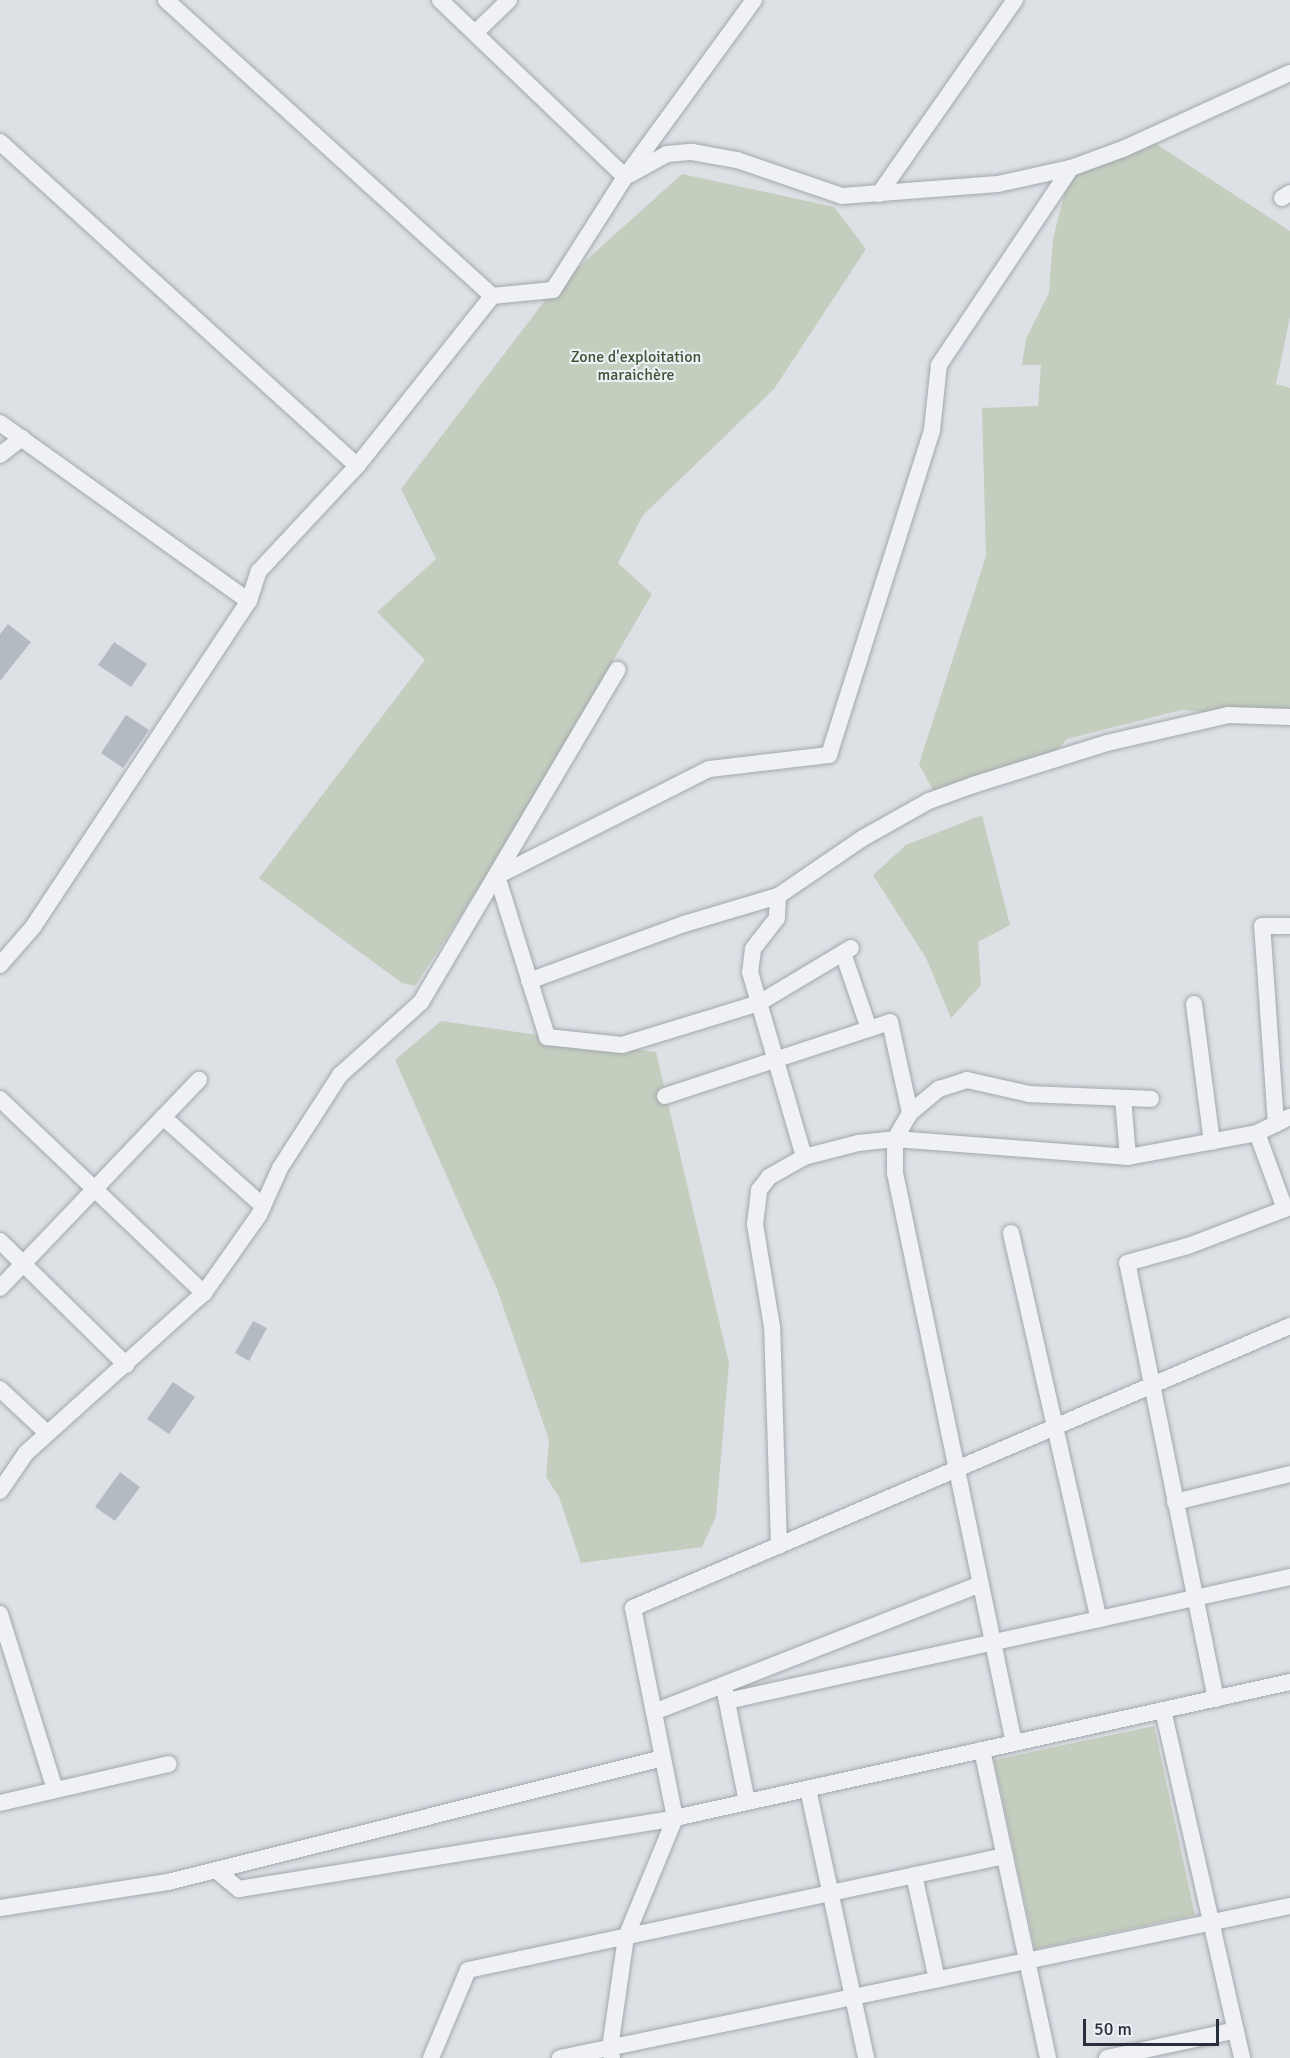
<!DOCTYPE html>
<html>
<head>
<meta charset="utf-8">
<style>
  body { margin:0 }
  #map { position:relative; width:1290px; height:2058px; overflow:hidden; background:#dde0e5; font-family:Signika,sans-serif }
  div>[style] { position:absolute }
  .green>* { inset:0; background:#c3cebe }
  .building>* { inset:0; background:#b4bac1 }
  .roads { filter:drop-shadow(0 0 2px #a3a7ae) drop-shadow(0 0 2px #a3a7ae) }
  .minor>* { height:16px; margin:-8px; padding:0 8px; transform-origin:8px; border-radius:8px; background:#eff1f4 }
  span { translate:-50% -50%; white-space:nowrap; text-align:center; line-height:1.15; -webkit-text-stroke:4.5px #eceff3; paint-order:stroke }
  .park-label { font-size:16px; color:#3d5536 }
  .scale { position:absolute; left:1083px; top:2019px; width:136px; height:27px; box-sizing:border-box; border:3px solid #282f3a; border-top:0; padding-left:8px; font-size:18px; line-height:21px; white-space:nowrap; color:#282f3a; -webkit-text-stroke:4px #eceff3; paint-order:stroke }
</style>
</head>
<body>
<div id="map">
  <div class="green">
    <div style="clip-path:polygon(1147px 138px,1290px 231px,1290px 317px,1276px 384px,1290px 388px,1290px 718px,1181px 710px,1067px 739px,1046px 761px,937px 798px,919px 764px,986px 556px,982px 408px,1038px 406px,1041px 365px,1022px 365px,1026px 339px,1049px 293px,1053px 239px,1071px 168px)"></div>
    <div style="clip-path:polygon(682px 174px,834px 207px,866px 249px,774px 389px,643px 515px,618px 563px,652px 594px,493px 866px,415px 986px,402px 983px,259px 878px,425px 660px,377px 612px,436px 559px,401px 489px,553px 290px)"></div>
    <div style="clip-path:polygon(982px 815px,1010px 925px,978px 942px,981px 985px,951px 1018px,926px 958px,873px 875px,906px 845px)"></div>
    <div style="clip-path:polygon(441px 1021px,656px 1052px,729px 1363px,716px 1516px,702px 1547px,581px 1563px,559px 1497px,546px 1477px,549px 1440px,497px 1289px,395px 1060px)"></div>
    <div style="clip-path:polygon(1154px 1726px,1195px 1915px,1035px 1949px,994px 1760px)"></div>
  </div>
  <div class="building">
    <div style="clip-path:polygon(8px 624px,31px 642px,0 681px,0 634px)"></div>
    <div style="clip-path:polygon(114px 642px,147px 664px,131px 687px,98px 665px)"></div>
    <div style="clip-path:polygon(126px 715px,149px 730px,123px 768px,101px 753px)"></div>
    <div style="clip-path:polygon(253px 1321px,267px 1328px,249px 1361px,235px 1353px)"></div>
    <div style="clip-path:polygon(173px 1382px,195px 1397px,169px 1434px,147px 1419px)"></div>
    <div style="clip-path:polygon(120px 1472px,140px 1487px,115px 1521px,95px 1507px)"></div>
  </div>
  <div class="roads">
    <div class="minor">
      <div style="left:166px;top:0;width:440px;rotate:42.2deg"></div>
      <div style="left:440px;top:0;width:256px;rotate:43.7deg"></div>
      <div style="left:476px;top:32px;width:46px;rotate:-44.1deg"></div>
      <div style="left:0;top:142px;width:482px;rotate:42.2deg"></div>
      <div style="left:629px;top:175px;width:43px;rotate:-28.9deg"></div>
      <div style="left:667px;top:154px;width:25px;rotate:-5deg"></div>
      <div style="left:692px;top:152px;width:46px;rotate:10.1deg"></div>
      <div style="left:737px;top:160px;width:111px;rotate:18.9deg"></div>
      <div style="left:842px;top:196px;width:156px;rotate:-4.4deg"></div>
      <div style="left:998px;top:184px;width:75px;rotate:-12.4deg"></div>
      <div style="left:1071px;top:168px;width:55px;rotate:-20.1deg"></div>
      <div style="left:1123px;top:149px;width:183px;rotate:-24.5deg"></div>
      <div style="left:879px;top:194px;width:237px;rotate:-55deg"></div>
      <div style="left:1282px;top:198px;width:9px;rotate:-32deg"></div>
      <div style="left:0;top:423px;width:306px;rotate:35.6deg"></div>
      <div style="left:0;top:455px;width:28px;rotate:-38deg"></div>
      <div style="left:497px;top:876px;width:237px;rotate:-26.8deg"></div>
      <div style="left:709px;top:769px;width:121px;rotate:-6.7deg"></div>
      <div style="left:829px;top:755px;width:341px;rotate:-72.4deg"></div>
      <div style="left:932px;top:430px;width:65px;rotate:-83.9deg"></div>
      <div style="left:939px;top:365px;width:237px;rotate:-56.2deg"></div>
      <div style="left:497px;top:876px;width:169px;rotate:72.7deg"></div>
      <div style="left:547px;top:1037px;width:75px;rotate:6.1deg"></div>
      <div style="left:622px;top:1045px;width:143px;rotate:-17deg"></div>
      <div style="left:759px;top:1003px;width:107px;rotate:-30.9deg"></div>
      <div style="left:778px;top:896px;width:22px;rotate:93deg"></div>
      <div style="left:777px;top:918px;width:39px;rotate:128deg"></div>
      <div style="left:753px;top:949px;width:23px;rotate:97deg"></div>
      <div style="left:750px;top:972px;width:193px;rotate:73.7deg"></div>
      <div style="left:843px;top:953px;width:80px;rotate:71.1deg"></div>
      <div style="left:0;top:965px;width:50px;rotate:-49deg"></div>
      <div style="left:33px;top:927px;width:391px;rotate:-56.5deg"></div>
      <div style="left:249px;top:601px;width:32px;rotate:-72deg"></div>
      <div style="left:259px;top:571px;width:144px;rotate:-47deg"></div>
      <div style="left:357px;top:466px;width:217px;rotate:-51.5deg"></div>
      <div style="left:492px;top:296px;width:61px;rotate:-5.6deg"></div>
      <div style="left:553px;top:290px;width:134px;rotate:-57.5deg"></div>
      <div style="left:625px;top:177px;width:219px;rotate:-53.9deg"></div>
      <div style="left:529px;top:981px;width:165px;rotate:-20.2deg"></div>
      <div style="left:684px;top:924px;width:98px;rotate:-16.6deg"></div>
      <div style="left:778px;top:896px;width:103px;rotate:-34.3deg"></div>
      <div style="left:863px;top:838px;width:76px;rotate:-29.3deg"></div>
      <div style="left:929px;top:801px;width:47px;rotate:-20deg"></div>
      <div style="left:973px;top:785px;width:140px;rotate:-17.4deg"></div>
      <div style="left:1107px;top:743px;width:124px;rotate:-13deg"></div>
      <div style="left:1228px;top:715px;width:62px;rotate:1.8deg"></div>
      <div style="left:1194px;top:1004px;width:139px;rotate:82.6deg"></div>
      <div style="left:665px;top:1096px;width:237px;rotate:-18.2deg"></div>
      <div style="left:890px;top:1022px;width:93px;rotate:77.6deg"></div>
      <div style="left:1123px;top:1098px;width:59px;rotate:85.2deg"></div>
      <div style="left:0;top:1099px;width:282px;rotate:43.6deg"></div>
      <div style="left:163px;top:1117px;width:134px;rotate:41.7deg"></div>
      <div style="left:1276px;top:1124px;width:198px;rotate:-94deg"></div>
      <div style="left:1262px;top:926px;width:28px"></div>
      <div style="left:1257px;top:1133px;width:81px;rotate:69.8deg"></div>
      <div style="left:1011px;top:1233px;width:396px;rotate:77.2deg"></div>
      <div style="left:0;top:1241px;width:177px;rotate:44.5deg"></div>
      <div style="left:0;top:1288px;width:288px;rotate:-46.3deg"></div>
      <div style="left:0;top:1389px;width:64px;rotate:43.1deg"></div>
      <div style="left:0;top:1491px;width:46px;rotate:-55.6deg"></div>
      <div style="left:26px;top:1453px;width:239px;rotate:-42deg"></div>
      <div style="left:204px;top:1293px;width:95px;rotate:-54.8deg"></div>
      <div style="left:259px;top:1215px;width:51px;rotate:-65.9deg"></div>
      <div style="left:280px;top:1168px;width:111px;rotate:-57.2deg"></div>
      <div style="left:340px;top:1075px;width:109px;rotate:-42deg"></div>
      <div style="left:421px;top:1002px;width:386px;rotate:-59.4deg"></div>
      <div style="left:1175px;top:1502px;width:118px;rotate:-13.7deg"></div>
      <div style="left:779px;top:1546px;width:219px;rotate:-91.8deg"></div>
      <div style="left:772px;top:1327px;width:104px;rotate:-99.4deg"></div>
      <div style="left:755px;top:1224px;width:34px;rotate:-83deg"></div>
      <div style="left:759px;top:1190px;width:16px;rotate:-52deg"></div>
      <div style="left:769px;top:1177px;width:40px;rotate:-29.7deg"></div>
      <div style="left:804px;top:1157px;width:56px;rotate:-14.5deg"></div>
      <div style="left:858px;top:1143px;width:37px;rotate:-6deg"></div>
      <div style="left:895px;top:1139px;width:234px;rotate:4.4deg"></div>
      <div style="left:1128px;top:1157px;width:131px;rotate:-10.5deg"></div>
      <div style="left:1257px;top:1133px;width:37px;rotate:-26deg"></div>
      <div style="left:0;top:1614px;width:184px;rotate:72.6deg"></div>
      <div style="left:725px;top:1692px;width:112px;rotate:78.7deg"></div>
      <div style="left:1216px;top:1699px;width:445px;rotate:-101.5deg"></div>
      <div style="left:1127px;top:1263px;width:63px;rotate:-15.6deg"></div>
      <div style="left:1188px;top:1246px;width:109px;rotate:-20.9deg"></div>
      <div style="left:727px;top:1701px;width:576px;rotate:-12.42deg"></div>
      <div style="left:1163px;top:1710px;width:357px;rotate:77.2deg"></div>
      <div style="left:654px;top:1712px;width:351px;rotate:-21.4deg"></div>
      <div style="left:1014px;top:1743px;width:582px;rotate:-101.79deg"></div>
      <div style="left:895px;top:1173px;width:34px;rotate:-90deg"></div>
      <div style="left:895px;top:1139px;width:30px;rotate:-60deg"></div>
      <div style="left:910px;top:1113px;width:38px;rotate:-40deg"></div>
      <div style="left:939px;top:1089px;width:29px;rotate:-18deg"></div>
      <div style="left:967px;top:1080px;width:64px;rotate:12.7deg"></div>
      <div style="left:1029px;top:1094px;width:122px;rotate:2.3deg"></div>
      <div style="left:982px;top:1750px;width:315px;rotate:77.9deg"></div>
      <div style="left:808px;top:1789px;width:275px;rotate:77.8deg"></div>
      <div style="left:0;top:1803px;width:173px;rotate:-13deg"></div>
      <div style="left:216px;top:1870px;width:30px;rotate:40deg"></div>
      <div style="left:239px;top:1889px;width:442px;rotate:-9.2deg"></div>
      <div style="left:675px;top:1818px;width:630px;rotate:-12.47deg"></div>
      <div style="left:914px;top:1875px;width:107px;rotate:77.6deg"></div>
      <div style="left:0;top:1908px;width:170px;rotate:-8.8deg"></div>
      <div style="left:168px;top:1882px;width:510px;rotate:-14.06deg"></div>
      <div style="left:431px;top:2058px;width:95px;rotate:-67.2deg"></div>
      <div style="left:468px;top:1970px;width:549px;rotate:-11.99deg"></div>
      <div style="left:560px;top:2058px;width:746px;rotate:-11.76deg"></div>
      <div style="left:612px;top:2058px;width:10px;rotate:-101deg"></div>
      <div style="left:610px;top:2048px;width:112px;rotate:-81.8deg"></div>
      <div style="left:626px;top:1937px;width:129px;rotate:-67.6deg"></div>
      <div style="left:675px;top:1818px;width:214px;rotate:-101.3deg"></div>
      <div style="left:633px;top:1608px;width:715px;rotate:-23.23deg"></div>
      <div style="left:1107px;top:2058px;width:132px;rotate:-12.2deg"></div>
    </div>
  </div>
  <div class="park-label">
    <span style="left:636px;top:366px">Zone d'exploitation<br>maraichère</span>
  </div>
  <div class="scale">50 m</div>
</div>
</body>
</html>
